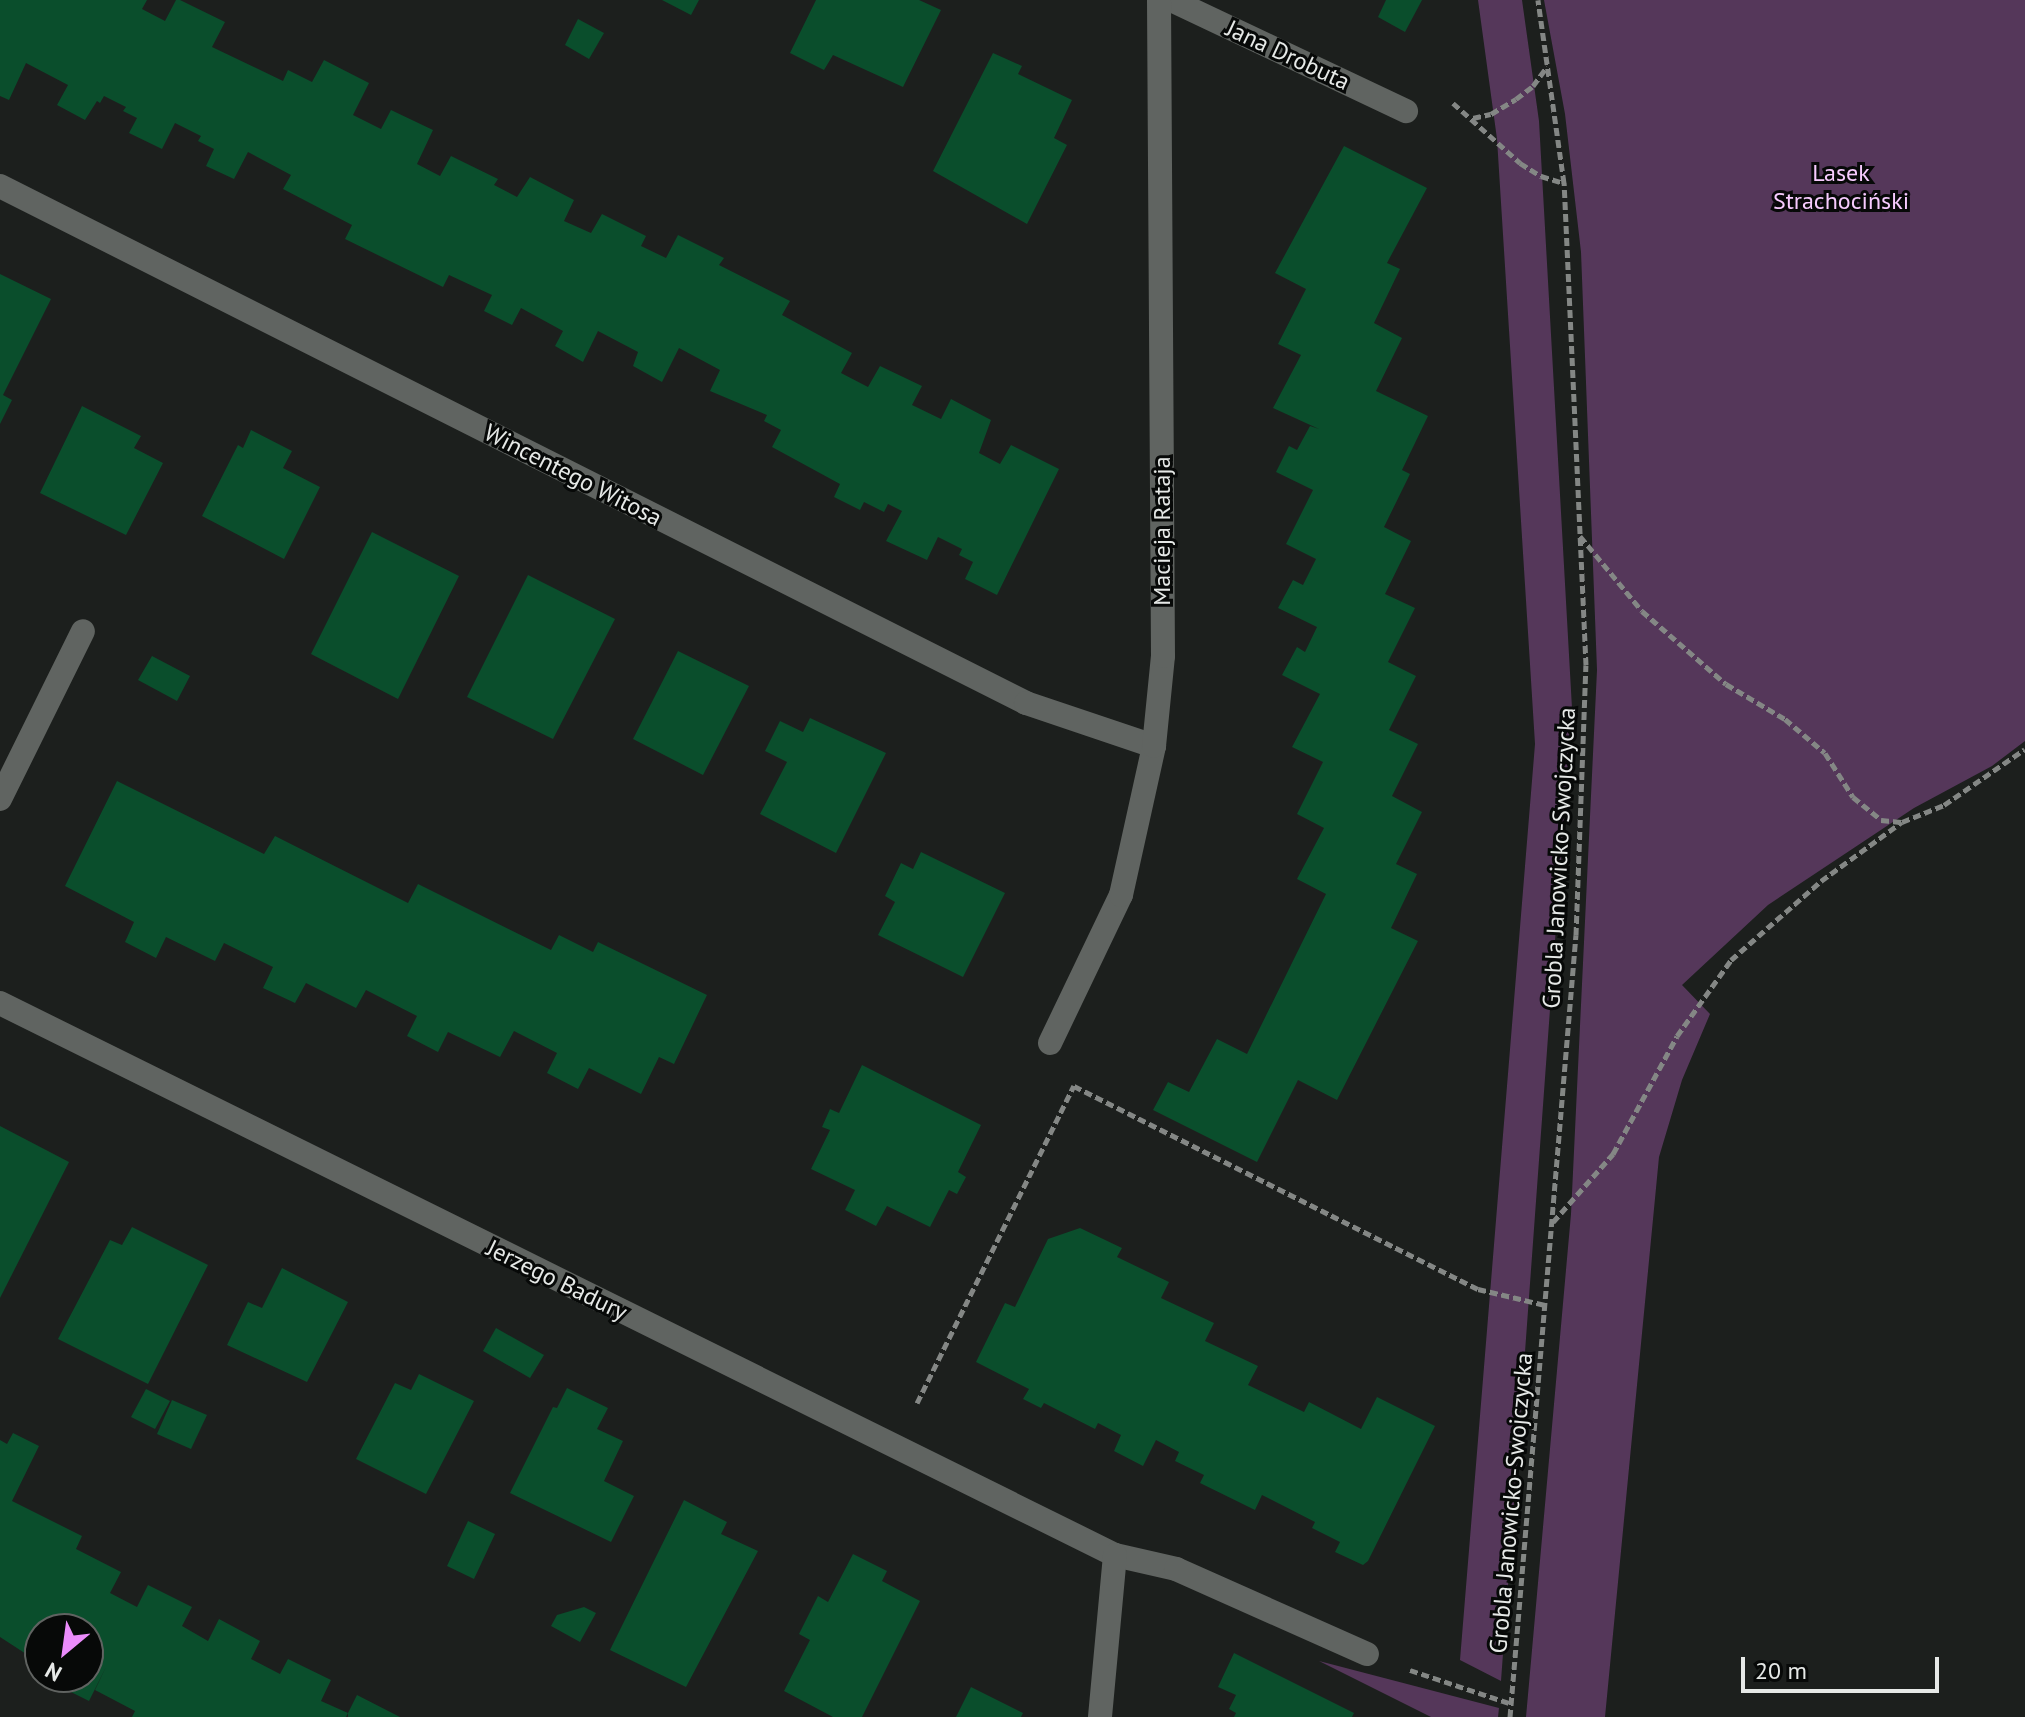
<!DOCTYPE html>
<html>
<head>
<meta charset="utf-8">
<style>
  body { margin:0 }
  #map { position:relative; width:2025px; height:1717px; overflow:hidden; background:#1c1f1d; font-family:"PT Sans",sans-serif }
  div>[style] { position:absolute }
  .green>* { inset:0; background:#55375a }
  .building>* { inset:0; background:#0a4e2c }
  .path>* { height:5px; margin-top:-2.5px; transform-origin:0; background:repeating-linear-gradient(90deg,#848785 0 8px,transparent 0 12px) }
  .service>* { height:24px; margin:-12px; padding:0 12px; transform-origin:12px; border-radius:12px; background:#606461 }
  .minor>* { height:24px; margin:-12px; padding:0 12px; transform-origin:12px; border-radius:12px; background:#606461 }
  span { translate:-50% -50%; white-space:nowrap; text-align:center; line-height:1.15; -webkit-text-stroke:6px #070908; paint-order:stroke }
  .street-label { font-size:24px; color:#e6e9e7 }
  .park-label { font-size:24px; color:#f7cbfe }
  .north { position:absolute; left:24px; top:1613px; width:80px; height:80px; box-sizing:border-box; background:#070908; border:2px solid #606361; border-radius:50%; rotate:209deg; font-size:22px; font-weight:700; line-height:32px; text-align:center; color:#e6e9e7 }
  .north::after { content:''; display:block; margin:auto; width:28px; height:36px; background:#eb8cfb; clip-path:polygon(50% 0,100% 100%,50% 72%,0 100%) }
  .scale { position:absolute; left:1741px; top:1657px; width:198px; height:36px; box-sizing:border-box; border:4px solid #e6e9e7; border-top:0; padding-left:10px; font-size:24px; line-height:28px; white-space:nowrap; color:#e6e9e7; -webkit-text-stroke:6px #070908; paint-order:stroke }
</style>
</head>
<body>
<div id="map">
  <div class="green">
    <div style="clip-path:polygon(1478px 0,1522px 0,1539px 121px,1572px 708px,1501px 1681px,1460px 1660px,1535px 744px,1497px 139px)"></div>
    <div style="clip-path:polygon(1544px 0,2025px 0,2025px 741px,1992px 766px,1914px 808px,1768px 905px,1682px 985px,1710px 1014px,1682px 1080px,1659px 1157px,1605px 1717px,1526px 1717px,1571px 1214px,1597px 670px,1581px 252px,1565px 114px)"></div>
    <div style="clip-path:polygon(1319px 1661px,1499px 1708px,1498px 1717px,1431px 1717px)"></div>
  </div>
  <div class="building">
    <div style="clip-path:polygon(0 0,147px 0,142px 9px,165px 21px,176px 0,180px 0,225px 22px,212px 47px,283px 81px,288px 70px,312px 82px,324px 60px,369px 83px,353px 115px,381px 129px,391px 110px,433px 130px,417px 164px,440px 176px,451px 156px,498px 179px,494px 185px,517px 197px,530px 177px,574px 200px,564px 221px,591px 233px,602px 214px,646px 236px,641px 246px,666px 258px,678px 235px,724px 258px,719px 265px,790px 301px,782px 315px,852px 353px,841px 373px,868px 387px,880px 366px,922px 386px,912px 405px,941px 419px,951px 399px,991px 420px,979px 453px,1000px 464px,1011px 445px,1059px 469px,997px 595px,965px 579px,973px 562px,959px 555px,962px 549px,938px 537px,927px 560px,886px 541px,902px 511px,888px 504px,884px 512px,864px 502px,860px 510px,834px 497px,840px 484px,772px 447px,781px 430px,764px 421px,767px 415px,710px 391px,720px 370px,679px 348px,662px 382px,633px 366px,638px 352px,598px 331px,583px 362px,555px 346px,563px 331px,521px 308px,512px 325px,484px 311px,492px 295px,449px 275px,443px 287px,345px 239px,352px 225px,283px 189px,291px 175px,248px 152px,234px 179px,206px 166px,214px 149px,198px 141px,201px 136px,175px 123px,162px 149px,129px 133px,137px 118px,123px 111px,126px 107px,104px 96px,100px 103px,97px 101px,85px 120px,57px 105px,68px 85px,26px 63px,9px 100px,0 96px)"></div>
    <div style="clip-path:polygon(662px 0,699px 0,691px 15px)"></div>
    <div style="clip-path:polygon(919px 0,941px 10px,903px 87px,833px 55px,824px 70px,790px 53px,816px 0)"></div>
    <div style="clip-path:polygon(1386px 0,1422px 0,1405px 32px,1378px 17px)"></div>
    <div style="clip-path:polygon(578px 19px,604px 33px,589px 59px,565px 45px)"></div>
    <div style="clip-path:polygon(993px 53px,1022px 66px,1018px 74px,1072px 100px,1054px 138px,1067px 145px,1027px 224px,933px 171px)"></div>
    <div style="clip-path:polygon(1344px 146px,1427px 188px,1387px 263px,1400px 269px,1374px 323px,1402px 338px,1376px 391px,1428px 416px,1402px 470px,1410px 474px,1384px 527px,1411px 541px,1385px 594px,1415px 608px,1388px 662px,1416px 676px,1389px 730px,1418px 744px,1392px 796px,1422px 812px,1396px 864px,1417px 874px,1391px 928px,1418px 941px,1337px 1100px,1298px 1080px,1257px 1162px,1153px 1110px,1168px 1082px,1189px 1092px,1217px 1039px,1247px 1054px,1326px 894px,1297px 879px,1324px 828px,1297px 814px,1323px 762px,1292px 747px,1320px 694px,1282px 675px,1297px 647px,1305px 652px,1317px 627px,1278px 608px,1293px 580px,1303px 585px,1316px 559px,1286px 544px,1313px 490px,1276px 472px,1289px 446px,1297px 450px,1310px 426px,1319px 429px,1273px 408px,1301px 355px,1278px 344px,1306px 289px,1275px 273px)"></div>
    <div style="clip-path:polygon(0 274px,51px 299px,3px 395px,12px 400px,0 424px)"></div>
    <div style="clip-path:polygon(82px 406px,141px 436px,134px 448px,163px 463px,126px 535px,40px 493px)"></div>
    <div style="clip-path:polygon(251px 430px,292px 451px,283px 468px,320px 487px,284px 559px,202px 516px,238px 445px,243px 448px)"></div>
    <div style="clip-path:polygon(372px 532px,459px 576px,398px 699px,311px 654px)"></div>
    <div style="clip-path:polygon(528px 575px,615px 619px,553px 739px,467px 697px)"></div>
    <div style="clip-path:polygon(678px 651px,749px 686px,703px 775px,633px 739px)"></div>
    <div style="clip-path:polygon(152px 656px,190px 676px,177px 701px,138px 680px)"></div>
    <div style="clip-path:polygon(810px 718px,886px 753px,836px 853px,760px 814px,787px 762px,765px 751px,780px 721px,803px 732px)"></div>
    <div style="clip-path:polygon(117px 781px,264px 854px,275px 836px,408px 903px,418px 884px,551px 950px,559px 935px,593px 952px,598px 942px,707px 995px,674px 1064px,659px 1057px,641px 1094px,589px 1068px,578px 1089px,547px 1073px,557px 1053px,514px 1031px,500px 1057px,448px 1032px,438px 1052px,407px 1036px,417px 1016px,366px 990px,356px 1008px,306px 983px,295px 1003px,263px 988px,273px 967px,224px 943px,215px 961px,166px 937px,156px 958px,125px 942px,134px 922px,65px 886px)"></div>
    <div style="clip-path:polygon(921px 852px,1005px 893px,963px 977px,878px 935px,895px 902px,885px 896px,901px 863px,913px 869px)"></div>
    <div style="clip-path:polygon(862px 1065px,981px 1125px,958px 1172px,966px 1177px,957px 1194px,949px 1190px,930px 1227px,887px 1206px,876px 1226px,845px 1210px,855px 1190px,811px 1169px,830px 1130px,822px 1127px,830px 1109px,839px 1113px)"></div>
    <div style="clip-path:polygon(0 1126px,69px 1162px,0 1298px)"></div>
    <div style="clip-path:polygon(132px 1227px,208px 1265px,148px 1384px,58px 1339px,110px 1240px,122px 1245px)"></div>
    <div style="clip-path:polygon(1080px 1228px,1122px 1248px,1117px 1257px,1169px 1282px,1161px 1298px,1214px 1323px,1205px 1341px,1258px 1366px,1248px 1385px,1304px 1412px,1309px 1402px,1361px 1429px,1377px 1397px,1435px 1426px,1368px 1561px,1363px 1565px,1335px 1552px,1340px 1542px,1312px 1528px,1315px 1522px,1262px 1495px,1255px 1510px,1200px 1483px,1204px 1475px,1175px 1461px,1179px 1452px,1156px 1440px,1143px 1466px,1114px 1451px,1121px 1435px,1098px 1423px,1095px 1429px,1044px 1403px,1041px 1408px,1023px 1399px,1029px 1389px,976px 1362px,1005px 1303px,1015px 1307px,1048px 1239px)"></div>
    <div style="clip-path:polygon(282px 1268px,348px 1302px,307px 1382px,227px 1345px,248px 1302px,262px 1308px)"></div>
    <div style="clip-path:polygon(496px 1328px,544px 1355px,530px 1378px,483px 1351px)"></div>
    <div style="clip-path:polygon(419px 1374px,474px 1401px,426px 1494px,356px 1459px,395px 1383px,411px 1390px)"></div>
    <div style="clip-path:polygon(567px 1388px,608px 1408px,597px 1429px,623px 1441px,604px 1481px,634px 1496px,611px 1542px,510px 1493px,553px 1407px,557px 1408px)"></div>
    <div style="clip-path:polygon(146px 1389px,170px 1401px,155px 1429px,131px 1417px)"></div>
    <div style="clip-path:polygon(172px 1400px,207px 1415px,191px 1449px,157px 1434px)"></div>
    <div style="clip-path:polygon(13px 1433px,39px 1446px,12px 1501px,82px 1536px,76px 1549px,121px 1572px,110px 1593px,137px 1607px,148px 1585px,192px 1607px,182px 1626px,208px 1641px,219px 1619px,260px 1641px,251px 1659px,280px 1674px,288px 1659px,331px 1680px,321px 1701px,348px 1713px,357px 1695px,400px 1717px,348px 1717px,348px 1713px,346px 1717px,132px 1717px,135px 1711px,95px 1690px,106px 1667px,89px 1701px,59px 1686px,63px 1677px,88px 1677px,88px 1629px,40px 1629px,40px 1663px,0 1637px,0 1440px,7px 1444px)"></div>
    <div style="clip-path:polygon(684px 1500px,727px 1522px,721px 1534px,758px 1551px,686px 1687px,610px 1650px)"></div>
    <div style="clip-path:polygon(468px 1521px,495px 1534px,474px 1579px,447px 1566px)"></div>
    <div style="clip-path:polygon(853px 1554px,887px 1571px,882px 1581px,920px 1601px,862px 1717px,833px 1717px,784px 1691px,810px 1640px,799px 1634px,818px 1596px,828px 1602px)"></div>
    <div style="clip-path:polygon(584px 1607px,596px 1613px,580px 1642px,551px 1626px,557px 1615px)"></div>
    <div style="clip-path:polygon(1234px 1653px,1354px 1713px,1352px 1717px,1234px 1717px,1236px 1713px,1229px 1709px,1236px 1695px,1218px 1687px)"></div>
    <div style="clip-path:polygon(971px 1687px,1023px 1713px,1021px 1717px,956px 1717px)"></div>
  </div>
  <div class="path">
    <div style="left:1453px;top:103px;width:90px;rotate:41.8deg"></div>
    <div style="left:1520px;top:163px;width:25px;rotate:32deg"></div>
    <div style="left:1541px;top:176px;width:24px;rotate:17deg"></div>
    <div style="left:1473px;top:118px;width:18px;rotate:-13deg"></div>
    <div style="left:1491px;top:114px;width:29px;rotate:-31deg"></div>
    <div style="left:1516px;top:99px;width:21px;rotate:-37deg"></div>
    <div style="left:1533px;top:86px;width:24px;rotate:-54deg"></div>
    <div style="left:1580px;top:536px;width:97px;rotate:50.4deg"></div>
    <div style="left:1642px;top:611px;width:111px;rotate:41deg"></div>
    <div style="left:1726px;top:684px;width:69px;rotate:30.7deg"></div>
    <div style="left:1785px;top:719px;width:52px;rotate:40.4deg"></div>
    <div style="left:1825px;top:753px;width:52px;rotate:57.5deg"></div>
    <div style="left:1853px;top:797px;width:36px;rotate:39deg"></div>
    <div style="left:1881px;top:820px;width:20px;rotate:6deg"></div>
    <div style="left:1553px;top:1222px;width:91px;rotate:-48.6deg"></div>
    <div style="left:1613px;top:1154px;width:134px;rotate:-61.5deg"></div>
    <div style="left:1677px;top:1036px;width:93px;rotate:-54.6deg"></div>
    <div style="left:1731px;top:960px;width:120px;rotate:-41.3deg"></div>
    <div style="left:1821px;top:881px;width:100px;rotate:-36.1deg"></div>
    <div style="left:1902px;top:822px;width:45px;rotate:-22deg"></div>
    <div style="left:1944px;top:805px;width:98px;rotate:-34.7deg"></div>
    <div style="left:917px;top:1403px;width:354px;rotate:-63.7deg"></div>
    <div style="left:1074px;top:1086px;width:452px;rotate:26.7deg"></div>
    <div style="left:1478px;top:1289px;width:69px;rotate:13.4deg"></div>
    <div style="left:1410px;top:1670px;width:108px;rotate:18.4deg"></div>
    <div style="left:1510px;top:1717px;width:785px;rotate:-85.18deg"></div>
    <div style="left:1576px;top:935px;width:270px;rotate:-87.9deg"></div>
    <div style="left:1586px;top:665px;width:483px;rotate:-92.6deg"></div>
    <div style="left:1564px;top:183px;width:185px;rotate:-98.1deg"></div>
  </div>
  <div class="service">
    <div style="left:1115px;top:1555px;width:63px;rotate:12.9deg"></div>
    <div style="left:1176px;top:1569px;width:209px;rotate:24deg"></div>
  </div>
  <div class="minor">
    <div style="left:1171px;top:0;width:260px;rotate:25.3deg"></div>
    <div style="left:0;top:186px;width:1149px;rotate:26.74deg"></div>
    <div style="left:1026px;top:703px;width:135px;rotate:18.6deg"></div>
    <div style="left:0;top:799px;width:187px;rotate:-63.7deg"></div>
    <div style="left:0;top:1003px;width:1244px;rotate:26.34deg"></div>
    <div style="left:1115px;top:1555px;width:163px;rotate:95.3deg"></div>
    <div style="left:1050px;top:1043px;width:164px;rotate:-64.4deg"></div>
    <div style="left:1121px;top:895px;width:153px;rotate:-77.5deg"></div>
    <div style="left:1154px;top:746px;width:90px;rotate:-84.3deg"></div>
    <div style="left:1163px;top:656px;width:656px;rotate:-90.35deg"></div>
  </div>
  <div class="street-label">
    <span style="left:1288px;top:55px;rotate:25deg">Jana Drobuta</span>
    <span style="left:573px;top:475px;rotate:27deg">Wincentego Witosa</span>
    <span style="left:1162px;top:531px;rotate:-90deg">Macieja Rataja</span>
    <span style="left:1559px;top:858px;rotate:-87deg">Grobla Janowicko-Swojczycka</span>
    <span style="left:557px;top:1280px;rotate:26deg">Jerzego Badury</span>
    <span style="left:1511px;top:1503px;rotate:-85deg">Grobla Janowicko-Swojczycka</span>
  </div>
  <div class="park-label">
    <span style="left:1841px;top:187px">Lasek<br>Strachociński</span>
  </div>
  <div class="north">N</div>
  <div class="scale">20 m</div>
</div>
</body>
</html>
